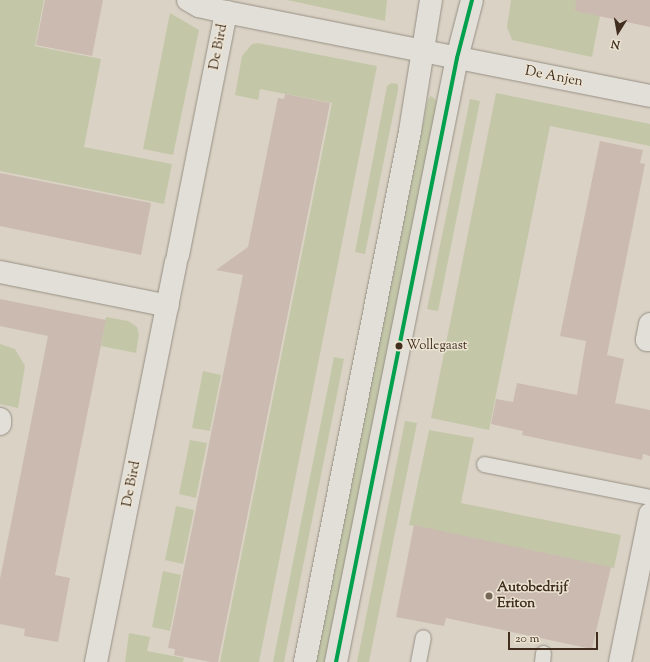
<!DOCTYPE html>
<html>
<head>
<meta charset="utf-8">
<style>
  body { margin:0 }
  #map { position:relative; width:650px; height:662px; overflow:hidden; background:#dad2c4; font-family:"Sorts Mill Goudy",serif }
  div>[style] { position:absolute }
  .green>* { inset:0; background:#c3c7a8 }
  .building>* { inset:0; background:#cbbaaf }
  .roads { filter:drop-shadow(0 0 1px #968f85) drop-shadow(0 0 1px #968f85) }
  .service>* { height:15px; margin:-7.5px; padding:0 7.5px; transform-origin:7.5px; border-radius:7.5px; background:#e2dfd8 }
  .minor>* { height:22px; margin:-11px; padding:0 11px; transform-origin:11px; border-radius:11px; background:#e2dfd8 }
  .tertiary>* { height:22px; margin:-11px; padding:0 11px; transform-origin:11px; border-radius:11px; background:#e2dfd8 }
  .bus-1>* { height:4px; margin:-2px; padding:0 2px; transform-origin:2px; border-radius:2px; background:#03a04e }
  .dots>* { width:11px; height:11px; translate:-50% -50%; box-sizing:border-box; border:2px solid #ece4d3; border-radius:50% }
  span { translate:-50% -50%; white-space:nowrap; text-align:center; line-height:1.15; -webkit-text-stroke:3px #ece4d3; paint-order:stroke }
  .bus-label { font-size:13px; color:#412e1f }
  .left { translate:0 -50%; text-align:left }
  .street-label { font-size:14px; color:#412e1f }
  .poi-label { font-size:14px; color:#412e1f; font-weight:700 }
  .north { position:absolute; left:598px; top:12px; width:40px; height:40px; -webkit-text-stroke:3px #ece4d3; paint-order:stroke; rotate:191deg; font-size:11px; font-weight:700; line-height:16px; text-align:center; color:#412e1f }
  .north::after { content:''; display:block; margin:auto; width:14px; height:18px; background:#412e1f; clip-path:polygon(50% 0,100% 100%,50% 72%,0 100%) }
  .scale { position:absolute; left:508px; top:632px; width:90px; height:18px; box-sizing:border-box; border:2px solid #412e1f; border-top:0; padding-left:5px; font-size:12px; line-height:14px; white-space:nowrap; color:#412e1f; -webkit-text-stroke:3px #ece4d3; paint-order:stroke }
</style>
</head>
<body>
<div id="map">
  <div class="green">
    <div style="clip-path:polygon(0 0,44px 0,35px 46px,101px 59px,84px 147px,172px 164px,164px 204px,0 171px)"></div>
    <div style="clip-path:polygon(287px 0,387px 0,385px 21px)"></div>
    <div style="clip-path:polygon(511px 0,603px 0,592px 57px,512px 40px,507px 27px)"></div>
    <div style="clip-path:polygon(170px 13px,199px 30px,173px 155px,143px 149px)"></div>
    <div style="clip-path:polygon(258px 43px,377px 66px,259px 662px,220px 662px,332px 103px,260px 89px,258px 100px,235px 95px,242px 56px,252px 44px)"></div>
    <div style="clip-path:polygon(391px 83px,398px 84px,398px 90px,365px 254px,355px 252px,387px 86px)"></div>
    <div style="clip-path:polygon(496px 93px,650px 124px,650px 146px,550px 126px,489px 430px,431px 418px)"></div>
    <div style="clip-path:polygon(431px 96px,436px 100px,434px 119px,325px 662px,316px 662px,428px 99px)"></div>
    <div style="clip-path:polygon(470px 99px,480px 101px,438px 311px,427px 309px)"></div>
    <div style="clip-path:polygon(106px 317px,128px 321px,137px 327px,139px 335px,136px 353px,101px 346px)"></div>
    <div style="clip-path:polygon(0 344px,15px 349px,25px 366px,18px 408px,0 404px)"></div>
    <div style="clip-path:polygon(334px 357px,344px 359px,284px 662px,273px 662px)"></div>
    <div style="clip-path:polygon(203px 371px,221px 375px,210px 431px,192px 428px)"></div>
    <div style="clip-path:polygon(405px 421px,417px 423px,369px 662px,357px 662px)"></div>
    <div style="clip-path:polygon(429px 430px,474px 438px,461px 503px,621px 535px,614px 568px,409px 525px)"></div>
    <div style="clip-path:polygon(190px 440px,207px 443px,196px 498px,179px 494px)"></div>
    <div style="clip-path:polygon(176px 506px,194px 510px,183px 564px,165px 560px)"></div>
    <div style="clip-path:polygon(163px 571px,181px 575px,170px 631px,152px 627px)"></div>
    <div style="clip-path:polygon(129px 633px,150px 637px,147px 651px,184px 658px,183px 662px,125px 662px)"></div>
  </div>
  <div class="building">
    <div style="clip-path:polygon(45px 0,103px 0,92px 56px,36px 45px)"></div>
    <div style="clip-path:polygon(576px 0,650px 0,650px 27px,575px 11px)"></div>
    <div style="clip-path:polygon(285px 94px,330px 103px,218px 662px,211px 662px,174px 655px,175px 649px,168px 648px,243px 275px,216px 270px,248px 247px,278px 98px,284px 99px)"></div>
    <div style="clip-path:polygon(600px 141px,643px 150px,640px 163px,645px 164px,607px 355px,624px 359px,615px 403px,650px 410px,650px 456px,643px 454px,642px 460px,522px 435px,523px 431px,491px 424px,496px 399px,513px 402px,517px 383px,577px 395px,586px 341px,560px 336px)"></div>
    <div style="clip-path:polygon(0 173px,151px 203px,141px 255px,0 226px)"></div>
    <div style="clip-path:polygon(0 299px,106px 320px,55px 575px,70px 578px,58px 642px,24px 636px,25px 629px,0 624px,0 579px,48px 336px,0 326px)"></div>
    <div style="clip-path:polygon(414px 525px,611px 567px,592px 649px,446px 618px,444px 626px,396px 617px)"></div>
  </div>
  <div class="roads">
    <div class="service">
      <div style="left:484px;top:464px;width:169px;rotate:11.2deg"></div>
      <div style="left:418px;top:662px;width:25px;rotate:-79deg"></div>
      <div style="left:542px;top:662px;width:9px;rotate:-84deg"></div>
    </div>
    <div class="minor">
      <div style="left:188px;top:0;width:13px;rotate:29deg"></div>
      <div style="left:199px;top:6px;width:28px;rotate:13deg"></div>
      <div style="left:178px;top:255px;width:248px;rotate:-78.8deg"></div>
      <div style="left:226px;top:12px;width:432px;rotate:11.2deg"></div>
      <div style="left:0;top:272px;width:171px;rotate:11.4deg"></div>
      <div style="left:650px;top:324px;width:16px;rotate:101deg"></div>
      <div style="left:647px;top:340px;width:3px"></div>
      <div style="left:0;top:419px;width:5px;rotate:90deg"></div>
      <div style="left:96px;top:662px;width:408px;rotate:-78.7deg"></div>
      <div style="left:620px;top:662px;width:151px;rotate:-78.5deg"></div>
    </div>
    <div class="tertiary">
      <div style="left:305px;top:662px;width:541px;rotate:-78.81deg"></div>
      <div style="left:410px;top:131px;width:133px;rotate:-80.9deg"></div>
      <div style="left:336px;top:662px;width:616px;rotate:-78.67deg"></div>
      <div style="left:457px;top:58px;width:60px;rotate:-75.5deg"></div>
    </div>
  </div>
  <div class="bus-1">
    <div style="left:336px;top:662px;width:616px;rotate:-78.67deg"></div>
    <div style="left:457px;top:58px;width:60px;rotate:-75.5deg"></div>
  </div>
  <div class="dots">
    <div style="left:399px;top:346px;background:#412e1f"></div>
    <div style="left:489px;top:596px;background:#776759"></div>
  </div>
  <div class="bus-label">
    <span class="left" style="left:406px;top:346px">Wollegaast</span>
  </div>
  <div class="street-label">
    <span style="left:219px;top:47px;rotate:-79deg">De Bird</span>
    <span style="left:554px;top:77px;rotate:11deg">De Anjen</span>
    <span style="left:132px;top:484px;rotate:-79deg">De Bird</span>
  </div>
  <div class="poi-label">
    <span class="left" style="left:497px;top:596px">Autobedrijf<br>Eriton</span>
  </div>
  <div class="north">N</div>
  <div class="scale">20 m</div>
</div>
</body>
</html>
